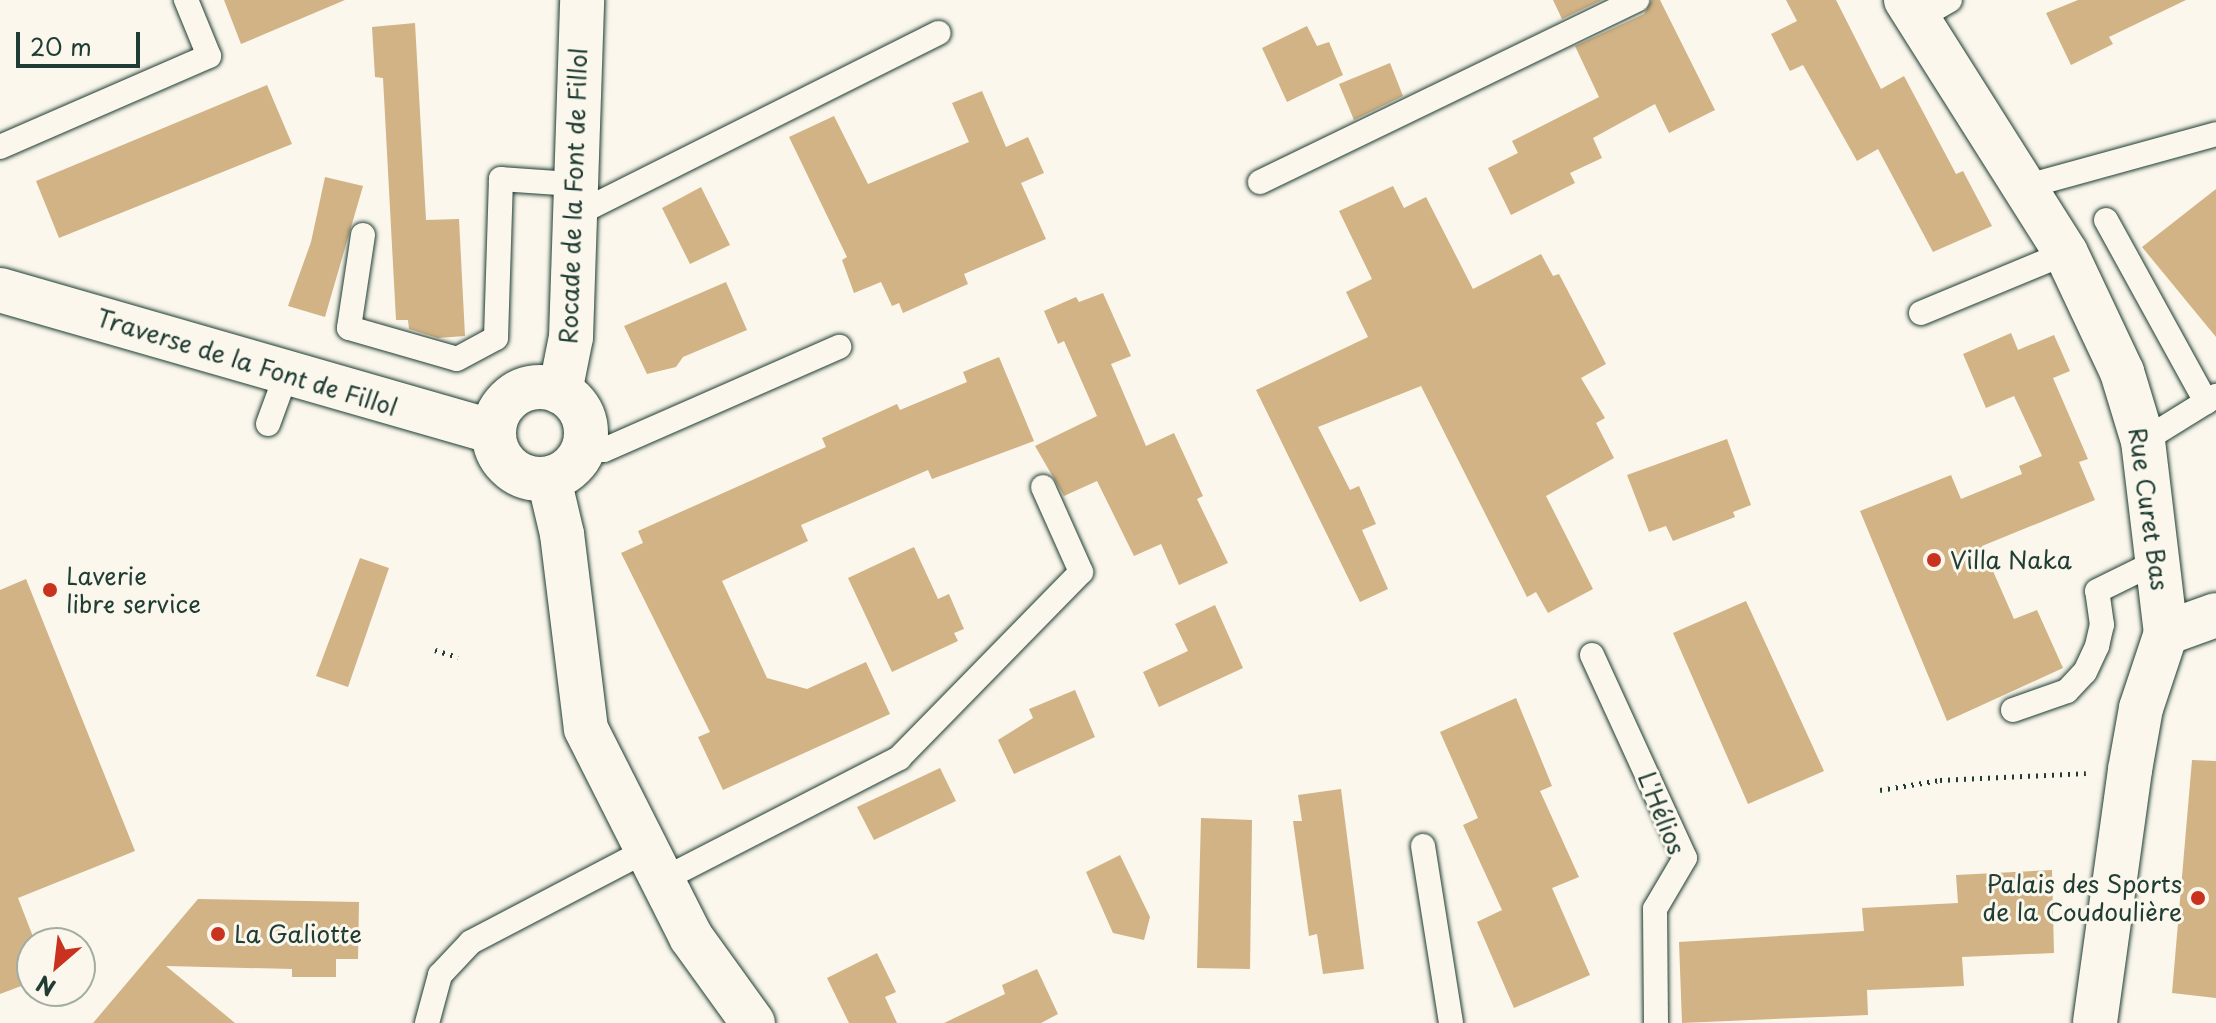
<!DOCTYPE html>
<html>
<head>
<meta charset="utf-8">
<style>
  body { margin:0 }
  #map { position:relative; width:2216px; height:1023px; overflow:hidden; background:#fbf7ec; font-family:"Playpen Sans",sans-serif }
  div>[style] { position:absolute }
  .building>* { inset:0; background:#d1b385 }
  .path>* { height:5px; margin-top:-2.5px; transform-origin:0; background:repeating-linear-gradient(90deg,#1f3d34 0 2px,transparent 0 8px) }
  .roads { filter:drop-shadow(0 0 2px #1f3d34) drop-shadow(0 0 2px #1f3d34) }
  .lane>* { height:24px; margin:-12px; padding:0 12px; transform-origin:12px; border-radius:12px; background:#fbf7ec }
  .street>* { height:44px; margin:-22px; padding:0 22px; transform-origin:22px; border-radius:22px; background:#fbf7ec }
  .secondary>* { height:44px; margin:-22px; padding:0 22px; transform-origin:22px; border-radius:22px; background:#fbf7ec }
  .secondary>.ring { margin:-22px; padding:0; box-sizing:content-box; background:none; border:44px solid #fbf7ec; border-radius:50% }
  .dots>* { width:22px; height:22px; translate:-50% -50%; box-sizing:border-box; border:4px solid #fbf7ec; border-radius:50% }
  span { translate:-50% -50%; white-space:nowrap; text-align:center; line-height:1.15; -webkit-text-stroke:6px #fbf7ec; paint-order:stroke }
  .street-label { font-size:24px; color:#1f3d34 }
  .poi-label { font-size:24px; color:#1f3d34 }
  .left { translate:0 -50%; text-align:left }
  .right { translate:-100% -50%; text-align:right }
  .north { position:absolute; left:16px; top:927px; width:80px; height:80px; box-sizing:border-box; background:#fbf7ec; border:2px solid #a3ada2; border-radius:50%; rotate:208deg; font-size:22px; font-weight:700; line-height:32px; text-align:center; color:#1f3d34 }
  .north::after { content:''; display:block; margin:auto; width:28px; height:36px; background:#c8321e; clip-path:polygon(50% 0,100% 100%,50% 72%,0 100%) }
  .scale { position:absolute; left:16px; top:32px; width:124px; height:36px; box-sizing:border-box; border:4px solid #1f3d34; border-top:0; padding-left:10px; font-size:24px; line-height:28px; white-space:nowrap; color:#1f3d34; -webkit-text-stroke:6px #fbf7ec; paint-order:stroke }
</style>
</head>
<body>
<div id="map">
  <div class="building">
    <div style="clip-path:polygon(224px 0,345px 0,241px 44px)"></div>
    <div style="clip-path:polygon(1553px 0,1602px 0,1562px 19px)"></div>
    <div style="clip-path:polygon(1652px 0,1660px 0,1715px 110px,1669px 133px,1655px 104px,1593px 138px,1602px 158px,1570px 173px,1575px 183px,1511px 215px,1488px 168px,1518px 153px,1512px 141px,1599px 97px,1575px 46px,1644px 14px)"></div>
    <div style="clip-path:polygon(1786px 0,1836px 0,1881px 89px,1904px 76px,1956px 174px,1963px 171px,1992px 226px,1933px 252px,1878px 149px,1857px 161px,1803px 65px,1790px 71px,1771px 34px,1797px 21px)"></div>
    <div style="clip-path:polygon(2078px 0,2186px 0,2109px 37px,2113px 44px,2071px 65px,2046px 13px)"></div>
    <div style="clip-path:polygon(415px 23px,426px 220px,459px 219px,465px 336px,438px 338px,409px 329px,408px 320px,396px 320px,383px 78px,375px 77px,372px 27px)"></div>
    <div style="clip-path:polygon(1307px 26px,1317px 46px,1329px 42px,1343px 75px,1287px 102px,1262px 48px)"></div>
    <div style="clip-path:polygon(1390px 63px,1403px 96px,1354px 120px,1339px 84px)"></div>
    <div style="clip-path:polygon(267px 85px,292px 144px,59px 238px,36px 181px)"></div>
    <div style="clip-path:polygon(982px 91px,1006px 147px,1028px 137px,1044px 173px,1021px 183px,1046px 239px,964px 274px,968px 284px,903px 313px,899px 303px,892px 306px,881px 282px,854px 293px,842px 260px,847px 257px,789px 137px,834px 116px,868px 184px,969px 142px,952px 103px)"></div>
    <div style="clip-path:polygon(325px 177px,363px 186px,325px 317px,288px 306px,311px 242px)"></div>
    <div style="clip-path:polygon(1393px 186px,1404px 208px,1426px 197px,1473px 289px,1541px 254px,1553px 276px,1559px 274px,1606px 364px,1581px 378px,1605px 418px,1596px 423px,1614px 458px,1546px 496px,1593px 589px,1548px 613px,1536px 592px,1527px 597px,1421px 386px,1318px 427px,1350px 490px,1359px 486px,1376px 524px,1362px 530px,1388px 589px,1360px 602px,1256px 390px,1368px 337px,1346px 292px,1372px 279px,1339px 211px)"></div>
    <div style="clip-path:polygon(701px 187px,730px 245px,690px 264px,662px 208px)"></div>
    <div style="clip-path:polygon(2216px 189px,2216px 337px,2142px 247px)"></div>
    <div style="clip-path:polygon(726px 282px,747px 330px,683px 357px,676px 367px,647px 374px,624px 326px)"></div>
    <div style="clip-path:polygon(1103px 293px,1131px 356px,1111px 364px,1146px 446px,1174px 433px,1203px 496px,1197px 499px,1228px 563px,1179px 585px,1161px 544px,1134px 556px,1097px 481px,1064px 496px,1035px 446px,1097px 416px,1064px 341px,1058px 344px,1044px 311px,1076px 297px,1079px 302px)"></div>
    <div style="clip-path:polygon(2011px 333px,2018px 350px,2054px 335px,2070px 371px,2053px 378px,2088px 459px,2079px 462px,2095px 500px,1982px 546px,2014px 619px,2037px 610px,2063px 668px,1947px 721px,1860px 511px,1951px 475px,1961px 499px,2022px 474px,2019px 466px,2042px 456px,2014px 396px,1986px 408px,1963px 354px)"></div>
    <div style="clip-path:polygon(999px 357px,1034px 441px,932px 479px,928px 470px,801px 525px,808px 541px,722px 581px,767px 678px,807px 689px,866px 662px,890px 714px,723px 790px,698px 737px,710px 732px,621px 553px,643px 543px,638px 531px,826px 447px,822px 438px,875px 414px,897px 404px,900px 410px,967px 382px,963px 372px)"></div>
    <div style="clip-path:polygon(1727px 439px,1751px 505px,1733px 512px,1735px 517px,1673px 541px,1666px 526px,1649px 532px,1627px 475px)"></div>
    <div style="clip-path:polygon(914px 547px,938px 599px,949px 594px,964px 629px,954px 633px,958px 641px,892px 672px,848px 578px)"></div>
    <div style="clip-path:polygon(360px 558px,389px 568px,348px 687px,316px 676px)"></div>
    <div style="clip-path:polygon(26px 579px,135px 851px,18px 898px,32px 934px,32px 982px,0 994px,0 590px)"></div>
    <div style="clip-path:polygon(1746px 601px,1824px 771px,1748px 804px,1673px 633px)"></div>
    <div style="clip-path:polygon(1215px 605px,1243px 668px,1159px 707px,1143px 672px,1188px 651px,1175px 624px)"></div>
    <div style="clip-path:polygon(1075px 690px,1095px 737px,1014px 774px,998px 740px,1033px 718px,1029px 709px)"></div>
    <div style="clip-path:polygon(1516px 698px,1552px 786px,1540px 791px,1579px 877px,1552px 888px,1590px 975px,1514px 1008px,1477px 922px,1502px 910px,1463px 825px,1478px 818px,1440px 732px)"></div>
    <div style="clip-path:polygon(2192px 760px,2216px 761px,2216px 998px,2172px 993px)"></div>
    <div style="clip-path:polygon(940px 768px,956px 801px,874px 840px,857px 807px)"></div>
    <div style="clip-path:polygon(1341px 789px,1364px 969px,1323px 974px,1317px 934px,1309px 936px,1293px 821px,1302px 821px,1298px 795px)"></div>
    <div style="clip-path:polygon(1201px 818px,1252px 820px,1250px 969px,1197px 968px)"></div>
    <div style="clip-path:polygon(1120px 855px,1150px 917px,1144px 940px,1113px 933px,1086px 872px)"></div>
    <div style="clip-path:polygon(2052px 870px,2054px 953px,1962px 957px,1964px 986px,1867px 990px,1868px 1015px,1682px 1023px,1679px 942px,1864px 931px,1862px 908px,1958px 903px,1956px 875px)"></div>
    <div style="clip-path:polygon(198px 899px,359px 902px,358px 959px,336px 959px,336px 977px,292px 977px,292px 969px,166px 966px,235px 1023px,93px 1023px)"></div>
    <div style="clip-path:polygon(877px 953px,896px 992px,885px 997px,897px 1023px,849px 1023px,827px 978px)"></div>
    <div style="clip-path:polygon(1037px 969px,1058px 1014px,1041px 1023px,944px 1023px,1005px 994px,1002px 985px)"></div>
  </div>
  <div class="path">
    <div style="left:435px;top:650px;width:24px;rotate:17deg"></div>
    <div style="left:1880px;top:790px;width:61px;rotate:-9.5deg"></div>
    <div style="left:1940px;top:780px;width:146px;rotate:-2.7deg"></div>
  </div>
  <div class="roads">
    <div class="lane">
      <div style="left:1917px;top:19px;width:38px;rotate:-30deg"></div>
      <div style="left:0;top:147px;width:228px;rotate:-23.5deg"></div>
      <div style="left:209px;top:56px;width:61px;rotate:-112.3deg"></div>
      <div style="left:1260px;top:182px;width:419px;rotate:-25.8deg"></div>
      <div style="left:2024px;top:187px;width:199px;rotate:-15.4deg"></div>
      <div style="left:571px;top:217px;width:411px;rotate:-26.6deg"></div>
      <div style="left:2106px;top:220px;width:208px;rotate:61.2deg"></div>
      <div style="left:363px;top:235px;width:94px;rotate:98.6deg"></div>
      <div style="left:349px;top:328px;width:112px;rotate:16deg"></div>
      <div style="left:457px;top:359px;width:44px;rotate:-28.3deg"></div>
      <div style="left:496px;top:338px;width:159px;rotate:-88.2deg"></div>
      <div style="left:501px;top:179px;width:72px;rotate:4deg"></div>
      <div style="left:1921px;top:313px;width:157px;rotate:-22.5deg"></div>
      <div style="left:268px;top:424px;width:52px;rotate:-69.8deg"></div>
      <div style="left:2143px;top:441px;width:86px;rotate:-31.7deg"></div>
      <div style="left:585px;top:446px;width:19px;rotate:12deg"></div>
      <div style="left:604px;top:450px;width:257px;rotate:-23.7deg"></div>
      <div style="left:1592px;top:655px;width:223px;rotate:65.4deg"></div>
      <div style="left:1685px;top:858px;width:59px;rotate:120.5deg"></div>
      <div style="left:1655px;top:909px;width:114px;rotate:89.5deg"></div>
      <div style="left:2013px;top:710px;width:57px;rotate:-19.4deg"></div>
      <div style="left:2067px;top:691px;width:26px;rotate:-47deg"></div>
      <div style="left:2085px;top:672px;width:29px;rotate:-65deg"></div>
      <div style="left:2097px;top:646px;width:22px;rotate:-77deg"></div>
      <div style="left:2102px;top:625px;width:34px;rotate:-98deg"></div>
      <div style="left:2097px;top:591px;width:68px;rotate:-26.2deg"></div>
      <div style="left:1423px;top:846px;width:179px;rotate:81deg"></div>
      <div style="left:662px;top:880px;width:267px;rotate:-27.2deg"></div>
      <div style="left:899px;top:758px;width:260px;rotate:-45.6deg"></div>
      <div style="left:1081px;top:572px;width:93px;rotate:-114.1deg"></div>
      <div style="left:427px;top:1023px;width:50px;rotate:-74.8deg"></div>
      <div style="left:440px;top:975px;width:45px;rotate:-46.8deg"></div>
      <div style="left:471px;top:942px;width:199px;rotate:-27.6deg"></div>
    </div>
    <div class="street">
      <div style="left:1906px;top:0;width:299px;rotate:57.7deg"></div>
      <div style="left:2066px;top:253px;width:132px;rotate:64.8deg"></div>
      <div style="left:2122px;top:372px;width:72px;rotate:73.1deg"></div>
      <div style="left:2143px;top:441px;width:193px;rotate:83.2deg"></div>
      <div style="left:2166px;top:633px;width:79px;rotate:108.4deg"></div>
      <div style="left:2141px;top:708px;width:63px;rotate:100.1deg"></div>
      <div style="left:2130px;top:770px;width:255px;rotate:97.9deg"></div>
      <div style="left:2166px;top:633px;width:53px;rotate:-19.8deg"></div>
    </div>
    <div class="secondary">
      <div style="left:0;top:290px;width:514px;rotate:16.04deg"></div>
      <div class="ring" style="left:494px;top:387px;width:48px;height:48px"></div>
      <div style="left:560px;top:392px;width:56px;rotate:-78.7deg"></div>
      <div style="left:571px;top:337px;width:337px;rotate:-88.1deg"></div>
      <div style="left:549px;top:479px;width:57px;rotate:76.7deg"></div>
      <div style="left:562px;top:534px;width:196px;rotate:83deg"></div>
      <div style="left:586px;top:729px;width:233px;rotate:63.2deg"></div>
      <div style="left:691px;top:937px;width:106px;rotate:54.2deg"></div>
    </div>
  </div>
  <div class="dots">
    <div style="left:1934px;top:560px;background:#c8321e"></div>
    <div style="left:50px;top:590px;background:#c8321e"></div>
    <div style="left:2198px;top:898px;background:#c8321e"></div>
    <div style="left:218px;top:934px;background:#c8321e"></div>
  </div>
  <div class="street-label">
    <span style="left:573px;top:196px;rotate:-88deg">Rocade de la Font de Fillol</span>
    <span style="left:247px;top:362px;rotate:17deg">Traverse de la Font de Fillol</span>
    <span style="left:2149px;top:509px;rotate:82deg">Rue Curet Bas</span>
    <span style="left:1662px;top:813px;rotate:68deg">L'Hélios</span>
  </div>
  <div class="poi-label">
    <span class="left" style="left:1950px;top:560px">Villa Naka</span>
    <span class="left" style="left:66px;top:590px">Laverie<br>libre service</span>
    <span class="right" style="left:2182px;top:898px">Palais des Sports<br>de la Coudoulière</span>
    <span class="left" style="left:234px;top:934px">La Galiotte</span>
  </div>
  <div class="north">N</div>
  <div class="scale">20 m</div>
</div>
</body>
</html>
